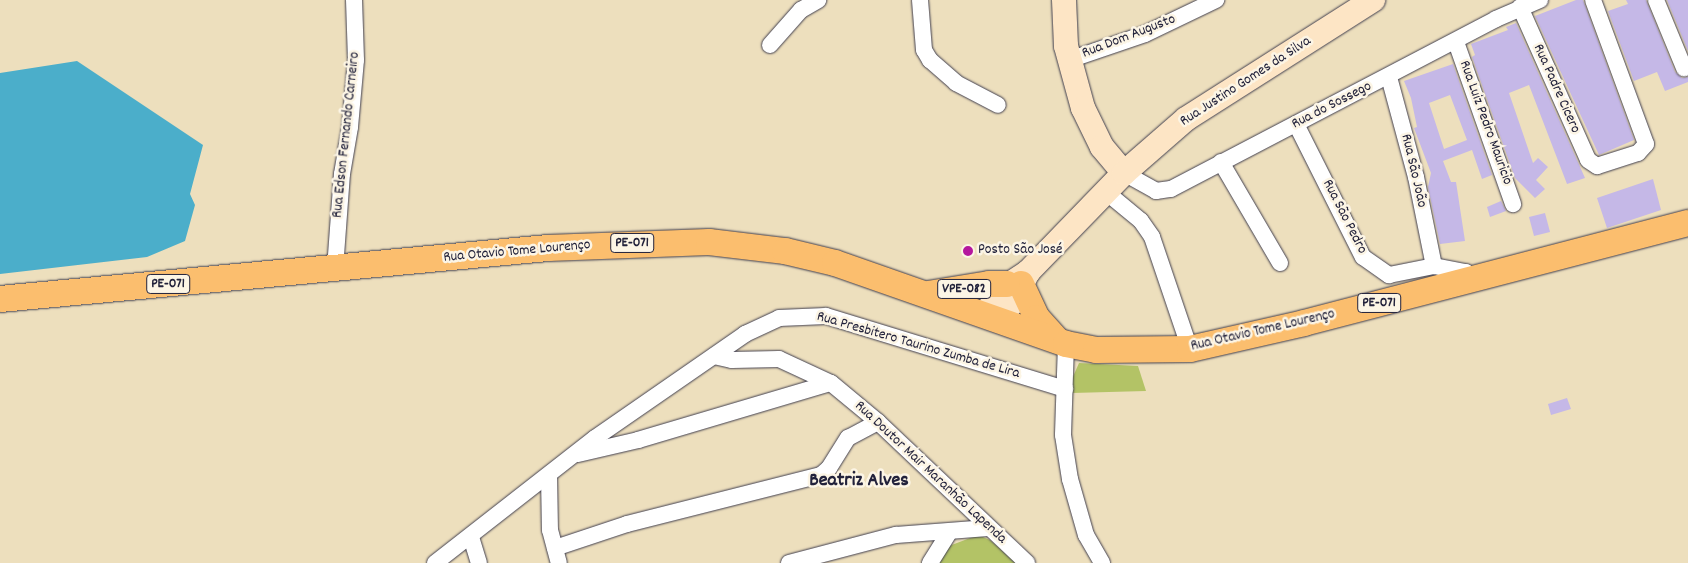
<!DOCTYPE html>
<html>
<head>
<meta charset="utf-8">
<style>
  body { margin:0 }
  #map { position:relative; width:1688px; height:563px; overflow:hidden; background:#eddfbd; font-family:Dekko,sans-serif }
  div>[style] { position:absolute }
  .green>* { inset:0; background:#b3c366 }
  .water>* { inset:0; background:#4baeca }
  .building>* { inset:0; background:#c5b8e7 }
  .roads { filter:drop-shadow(0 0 1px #403e4e) drop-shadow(0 0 1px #403e4e) }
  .street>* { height:16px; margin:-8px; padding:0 8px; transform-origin:8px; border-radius:8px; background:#fff }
  .secondary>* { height:24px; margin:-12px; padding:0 12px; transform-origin:12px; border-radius:12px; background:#fde5c5 }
  .primary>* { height:26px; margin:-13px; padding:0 13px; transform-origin:13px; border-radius:13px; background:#fbbe6e }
  .dots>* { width:14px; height:14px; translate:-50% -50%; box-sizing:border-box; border:2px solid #fcf5e5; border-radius:50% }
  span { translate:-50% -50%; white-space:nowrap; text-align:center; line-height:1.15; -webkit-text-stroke:5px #fcf5e5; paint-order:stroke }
  .shield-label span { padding:1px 4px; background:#fcf5e5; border:1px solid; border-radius:4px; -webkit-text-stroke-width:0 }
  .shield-label { font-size:14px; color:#22223b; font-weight:700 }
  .street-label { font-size:15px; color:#22223b }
  .poi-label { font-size:15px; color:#22223b }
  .left { translate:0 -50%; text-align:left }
  .district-label { font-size:20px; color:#22223b; font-weight:700 }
</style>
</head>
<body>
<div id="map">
  <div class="green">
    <div style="clip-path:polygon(1079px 363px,1138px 366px,1146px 391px,1072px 393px,1072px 379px)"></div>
    <div style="clip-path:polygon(978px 535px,990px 540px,1016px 563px,934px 563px,949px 546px)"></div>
  </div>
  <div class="water">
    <div style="clip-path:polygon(77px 61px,203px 145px,190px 194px,195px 205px,185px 241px,147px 257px,0 274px,0 73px)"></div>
  </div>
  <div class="building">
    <div style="clip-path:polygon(1576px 0,1583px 0,1634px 140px,1599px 155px,1535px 16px)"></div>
    <div style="clip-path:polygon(1626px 0,1646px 0,1675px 72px,1682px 78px,1688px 77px,1688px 82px,1665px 91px,1657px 72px,1634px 81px,1608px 11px,1628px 4px)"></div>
    <div style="clip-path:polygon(1667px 0,1688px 0,1688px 51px)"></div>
    <div style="clip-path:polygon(1516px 23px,1585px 178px,1567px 184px,1529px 85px,1509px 93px,1533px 163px,1538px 158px,1548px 167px,1536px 180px,1545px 189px,1535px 198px,1515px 178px,1472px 57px,1475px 55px,1471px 44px,1508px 30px,1506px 27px)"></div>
    <div style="clip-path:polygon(evenodd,1453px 64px,1492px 175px,1482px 179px,1472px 150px,1443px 161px,1451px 182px,1456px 182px,1465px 241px,1440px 244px,1428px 187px,1431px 173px,1414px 128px,1417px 127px,1411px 98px,1404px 81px,1453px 64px,1450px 95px,1467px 140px,1444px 149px,1429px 103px,1450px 95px)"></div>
    <div style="clip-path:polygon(1653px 179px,1661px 210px,1607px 228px,1597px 198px)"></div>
    <div style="clip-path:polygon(1501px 201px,1506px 211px,1490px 217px,1487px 207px)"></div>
    <div style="clip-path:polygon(1545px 213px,1550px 232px,1534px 236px,1529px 217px)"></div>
    <div style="clip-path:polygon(1567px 398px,1571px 409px,1551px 415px,1548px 404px)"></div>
  </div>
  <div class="roads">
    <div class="street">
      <div style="left:920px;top:0;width:50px;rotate:85.4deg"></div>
      <div style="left:924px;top:50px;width:12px;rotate:59deg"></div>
      <div style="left:930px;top:60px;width:35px;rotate:41deg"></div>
      <div style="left:956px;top:83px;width:47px;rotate:27.6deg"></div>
      <div style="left:1656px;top:0;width:74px;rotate:67.6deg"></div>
      <div style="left:1520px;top:7px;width:167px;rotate:66deg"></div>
      <div style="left:1588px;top:160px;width:11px;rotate:34deg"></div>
      <div style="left:1597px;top:166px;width:43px;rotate:-17.6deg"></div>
      <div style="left:1638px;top:153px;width:12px;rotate:-48deg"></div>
      <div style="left:1646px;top:144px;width:153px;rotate:-110.2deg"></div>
      <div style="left:1456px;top:42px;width:172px;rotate:70.6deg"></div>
      <div style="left:770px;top:45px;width:47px;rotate:-48.5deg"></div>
      <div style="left:801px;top:10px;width:20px;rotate:-30deg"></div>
      <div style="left:1069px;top:60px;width:80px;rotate:-18.9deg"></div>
      <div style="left:1145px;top:34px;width:79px;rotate:-25.6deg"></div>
      <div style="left:1389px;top:77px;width:104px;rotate:74.9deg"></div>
      <div style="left:1416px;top:177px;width:91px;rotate:78.6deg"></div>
      <div style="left:1296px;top:124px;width:149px;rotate:63.3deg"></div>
      <div style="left:1363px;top:257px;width:32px;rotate:35deg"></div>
      <div style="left:1389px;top:275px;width:46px;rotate:-11.3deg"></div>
      <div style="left:1434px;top:266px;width:33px;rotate:11deg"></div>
      <div style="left:1466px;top:272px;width:11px;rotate:41deg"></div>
      <div style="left:1221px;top:162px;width:117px;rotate:59.7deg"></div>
      <div style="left:1124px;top:173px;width:37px;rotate:29deg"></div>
      <div style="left:1156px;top:191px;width:15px;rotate:-8deg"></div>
      <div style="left:1171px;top:189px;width:367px;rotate:-27.6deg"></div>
      <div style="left:1496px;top:19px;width:48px;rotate:-23.4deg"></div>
      <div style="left:1106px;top:192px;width:45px;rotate:39.6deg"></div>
      <div style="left:1141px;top:221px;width:19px;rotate:55deg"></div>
      <div style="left:1152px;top:237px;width:118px;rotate:71.3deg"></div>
      <div style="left:335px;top:269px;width:95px;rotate:-85.8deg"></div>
      <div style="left:342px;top:174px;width:48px;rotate:-80.3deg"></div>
      <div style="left:350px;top:127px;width:67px;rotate:-84.9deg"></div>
      <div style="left:356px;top:60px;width:60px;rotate:-91.9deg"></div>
      <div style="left:1066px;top:344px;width:91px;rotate:91.9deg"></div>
      <div style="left:1063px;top:435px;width:45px;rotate:81deg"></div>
      <div style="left:1070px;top:479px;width:58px;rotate:74.1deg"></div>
      <div style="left:1086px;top:535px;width:32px;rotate:60deg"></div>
      <div style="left:714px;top:356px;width:18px;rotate:13deg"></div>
      <div style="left:732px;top:360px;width:47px;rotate:-1.2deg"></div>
      <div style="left:779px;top:359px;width:57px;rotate:24.8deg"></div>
      <div style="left:831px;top:383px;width:61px;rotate:39.7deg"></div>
      <div style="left:878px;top:422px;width:205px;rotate:43.4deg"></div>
      <div style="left:578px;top:454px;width:62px;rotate:-13.1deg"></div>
      <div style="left:638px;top:440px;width:201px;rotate:-16.5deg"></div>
      <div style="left:549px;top:475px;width:55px;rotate:89deg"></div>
      <div style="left:550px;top:530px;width:34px;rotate:75deg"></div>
      <div style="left:471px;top:537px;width:27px;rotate:73deg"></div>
      <div style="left:555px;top:548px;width:76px;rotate:-18.4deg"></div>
      <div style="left:627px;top:524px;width:200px;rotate:-14.2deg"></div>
      <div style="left:821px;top:475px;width:11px;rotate:-41deg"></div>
      <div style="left:829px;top:468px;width:36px;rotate:-58deg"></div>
      <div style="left:848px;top:438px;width:34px;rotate:-28deg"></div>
      <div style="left:435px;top:563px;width:203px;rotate:-38deg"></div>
      <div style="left:595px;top:438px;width:183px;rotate:-34.7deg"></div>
      <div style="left:745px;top:334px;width:38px;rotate:-25deg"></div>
      <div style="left:779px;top:318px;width:47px;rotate:-2.4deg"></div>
      <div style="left:826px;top:316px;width:250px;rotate:17deg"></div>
      <div style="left:789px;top:563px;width:111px;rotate:-14.7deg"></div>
      <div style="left:896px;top:535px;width:92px;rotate:-4.4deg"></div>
      <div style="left:930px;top:563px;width:34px;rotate:-58deg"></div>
    </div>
    <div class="secondary">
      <div style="left:1064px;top:0;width:46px;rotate:87.5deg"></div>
      <div style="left:1066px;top:46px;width:64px;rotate:74.7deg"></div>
      <div style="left:1083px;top:108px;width:43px;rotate:64deg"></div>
      <div style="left:1102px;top:147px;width:34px;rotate:50deg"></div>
      <div style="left:1028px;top:272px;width:34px;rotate:117deg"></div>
      <div style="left:1013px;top:302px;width:17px;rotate:130deg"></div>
      <div style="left:1002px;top:315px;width:9px;rotate:159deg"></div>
      <div style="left:994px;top:318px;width:10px;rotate:-119deg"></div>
      <div style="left:989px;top:309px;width:21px;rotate:-61deg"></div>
      <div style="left:999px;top:291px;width:35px;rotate:-33deg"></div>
      <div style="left:1028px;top:272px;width:138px;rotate:-45.9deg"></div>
      <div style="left:1124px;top:173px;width:82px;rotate:-41.1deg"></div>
      <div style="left:1186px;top:119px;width:222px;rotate:-32.5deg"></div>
    </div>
    <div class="primary">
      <div style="left:1021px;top:284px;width:38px;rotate:65deg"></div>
      <div style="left:1037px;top:318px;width:30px;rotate:48deg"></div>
      <div style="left:928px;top:294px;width:62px;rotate:-9.3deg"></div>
      <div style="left:989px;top:284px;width:18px"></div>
      <div style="left:0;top:299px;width:550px;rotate:-5.32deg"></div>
      <div style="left:548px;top:248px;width:161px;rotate:-2.1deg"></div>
      <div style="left:709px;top:242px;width:77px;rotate:6.8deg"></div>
      <div style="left:785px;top:251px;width:51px;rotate:13.5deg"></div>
      <div style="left:835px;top:263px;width:245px;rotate:19.3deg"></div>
      <div style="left:1066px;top:344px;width:31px;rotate:11deg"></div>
      <div style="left:1096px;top:350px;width:94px;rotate:-0.6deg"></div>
      <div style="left:1190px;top:349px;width:117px;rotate:-12.8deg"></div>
      <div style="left:1304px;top:323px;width:397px;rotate:-14.6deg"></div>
    </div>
  </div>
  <div class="dots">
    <div style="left:968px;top:251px;background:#b5179e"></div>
  </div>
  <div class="shield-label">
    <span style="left:632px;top:243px">PE-071</span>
    <span style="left:168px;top:284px">PE-071</span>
    <span style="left:964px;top:289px">VPE-082</span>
    <span style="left:1379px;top:303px">PE-071</span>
  </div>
  <div class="street-label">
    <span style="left:1129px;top:37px;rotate:-21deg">Rua Dom Augusto</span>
    <span style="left:1246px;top:82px;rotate:-33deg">Rua Justino Gomes da Silva</span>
    <span style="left:1556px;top:89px;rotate:66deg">Rua Padre Cicero</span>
    <span style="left:1332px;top:106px;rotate:-27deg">Rua do Sossego</span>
    <span style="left:1485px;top:123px;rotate:70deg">Rua Luiz Pedro Mauricio</span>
    <span style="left:347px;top:135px;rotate:-84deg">Rua Edson Fernando Carneiro</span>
    <span style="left:1413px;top:171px;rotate:77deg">Rua São João</span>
    <span style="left:1344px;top:217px;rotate:63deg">Rua São Pedro</span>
    <span style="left:517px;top:252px;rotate:-5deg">Rua Otavio Tome Lourenço</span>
    <span style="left:1263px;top:331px;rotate:-13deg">Rua Otavio Tome Lourenço</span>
    <span style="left:918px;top:346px;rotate:16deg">Rua Presbitero Taurino Zumba de Lira</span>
    <span style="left:930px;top:473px;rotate:43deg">Rua Doutor Mair Maranhão Lapenda</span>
  </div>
  <div class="poi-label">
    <span class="left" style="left:978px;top:251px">Posto São José</span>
  </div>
  <div class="district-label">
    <span style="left:859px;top:481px">Beatriz Alves</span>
  </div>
</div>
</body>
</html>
